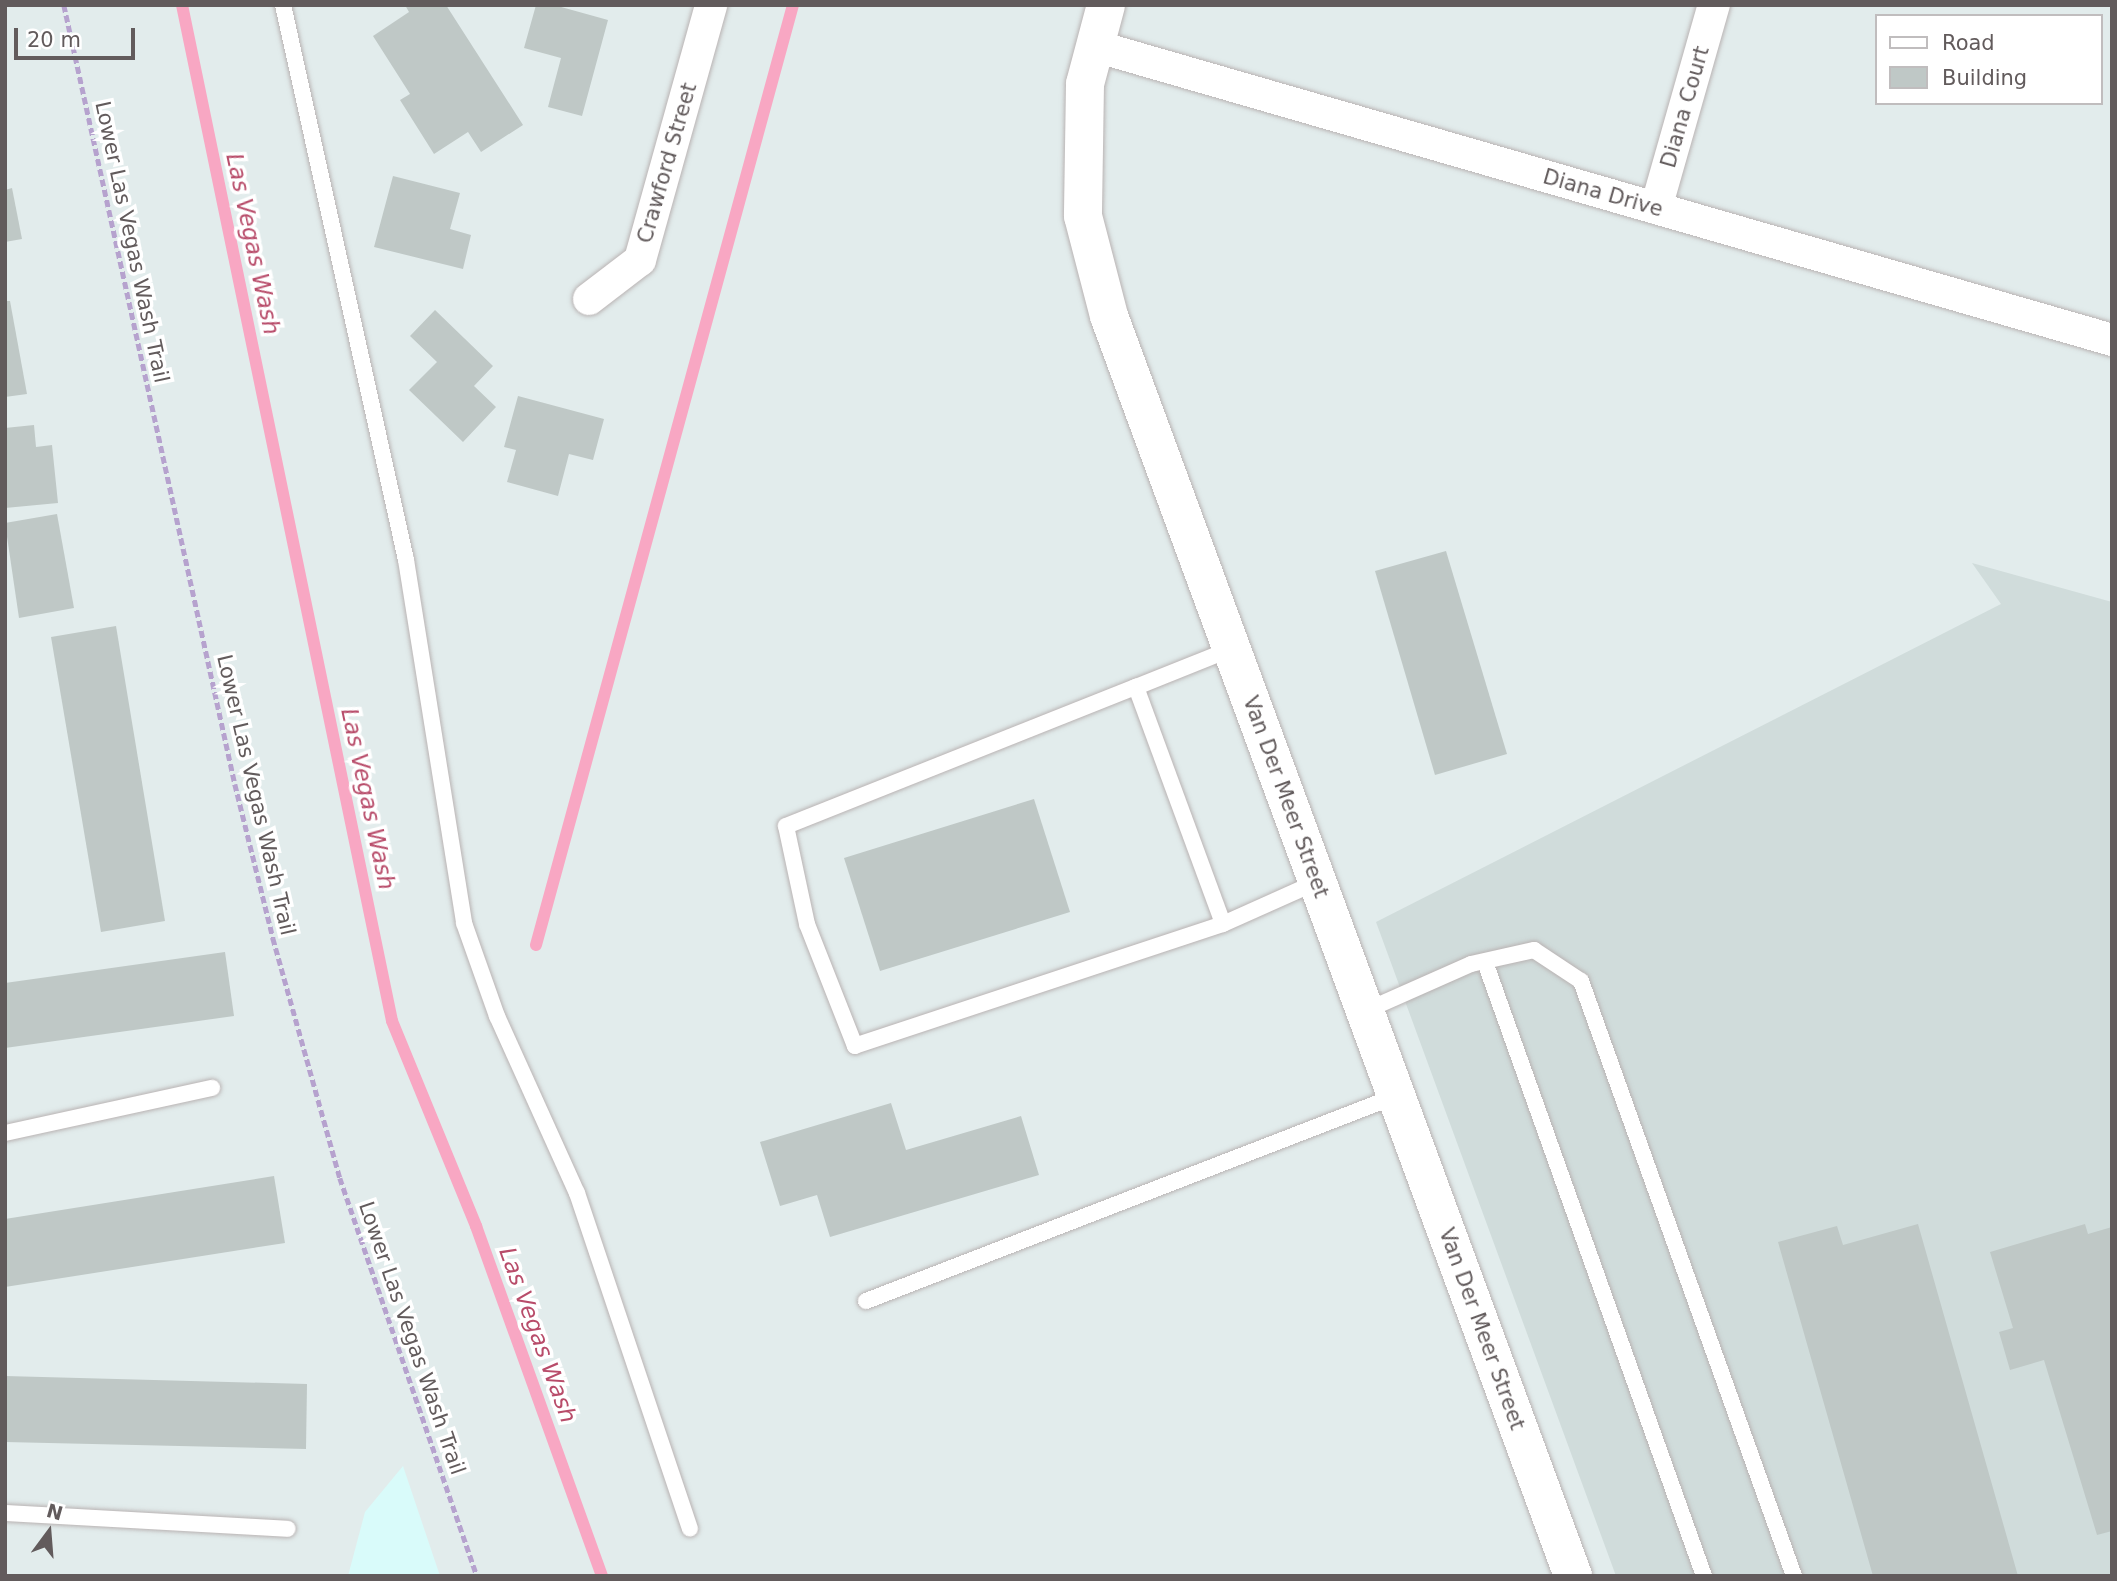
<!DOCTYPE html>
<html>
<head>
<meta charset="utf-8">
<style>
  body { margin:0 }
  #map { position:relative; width:2117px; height:1581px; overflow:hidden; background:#e2ecec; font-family:"DejaVu Sans",sans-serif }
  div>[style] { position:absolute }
  .commercial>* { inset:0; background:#d9fbfa }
  .education>* { inset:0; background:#d0dcdb }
  .stream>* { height:12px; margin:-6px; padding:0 6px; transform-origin:6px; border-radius:6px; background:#f8a7c3 }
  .building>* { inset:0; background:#bfc8c6 }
  .path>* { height:4.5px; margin-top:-2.25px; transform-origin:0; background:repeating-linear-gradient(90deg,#b6a2ce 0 7px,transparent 0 10.5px) }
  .roads { filter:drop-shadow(0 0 2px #b9b3b3) drop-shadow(0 0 2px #b9b3b3) }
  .lane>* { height:16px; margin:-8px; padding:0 8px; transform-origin:8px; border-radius:8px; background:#fff }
  .street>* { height:32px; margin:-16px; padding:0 16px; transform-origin:16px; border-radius:16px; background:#fff }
  .secondary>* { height:38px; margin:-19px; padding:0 19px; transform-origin:19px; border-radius:19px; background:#fff }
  span { translate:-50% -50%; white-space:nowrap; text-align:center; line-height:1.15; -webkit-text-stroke:7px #fff; paint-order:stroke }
  .street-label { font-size:21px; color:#625b5c }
  .water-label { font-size:23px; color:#b84c6a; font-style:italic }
  .frame { position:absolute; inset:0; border:7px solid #625b5c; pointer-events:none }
  .legend { position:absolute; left:1875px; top:14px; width:228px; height:91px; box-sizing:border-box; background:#fff; border:2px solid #c0bdbe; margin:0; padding:9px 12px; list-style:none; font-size:21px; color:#625b5c }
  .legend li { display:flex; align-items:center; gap:14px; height:35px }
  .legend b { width:35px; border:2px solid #c0bdbe }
  .north { position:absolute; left:14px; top:1497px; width:70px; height:70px; -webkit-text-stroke:5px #fff; paint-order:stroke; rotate:16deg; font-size:19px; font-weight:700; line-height:28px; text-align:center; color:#625b5c }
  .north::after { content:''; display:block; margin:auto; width:24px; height:32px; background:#625b5c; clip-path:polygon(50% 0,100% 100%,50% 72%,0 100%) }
  .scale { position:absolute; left:14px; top:28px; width:121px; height:32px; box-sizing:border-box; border:4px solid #625b5c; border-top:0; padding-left:9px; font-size:21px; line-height:24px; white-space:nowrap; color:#625b5c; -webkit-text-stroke:5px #fff; paint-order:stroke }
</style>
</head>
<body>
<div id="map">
  <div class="commercial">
    <div style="clip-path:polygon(403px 1466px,440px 1576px,348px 1576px,365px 1512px)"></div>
  </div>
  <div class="education">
    <div style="clip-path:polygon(1972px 563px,2112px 602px,2112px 1576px,1616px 1576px,1376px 922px,2001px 604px)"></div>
  </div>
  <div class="stream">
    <div style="left:182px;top:5px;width:1037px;rotate:78.32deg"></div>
    <div style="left:392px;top:1021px;width:222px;rotate:67.7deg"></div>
    <div style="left:476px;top:1226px;width:372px;rotate:70.2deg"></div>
    <div style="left:536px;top:945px;width:974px;rotate:-74.71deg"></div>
  </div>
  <div class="building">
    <div style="clip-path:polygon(405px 5px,446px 5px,523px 125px,481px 152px,468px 132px,434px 154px,400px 100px,410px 94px,373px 36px,409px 12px)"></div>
    <div style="clip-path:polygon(536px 5px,554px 5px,608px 20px,582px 116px,548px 107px,561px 58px,524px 48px)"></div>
    <div style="clip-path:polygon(393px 176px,460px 193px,450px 229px,471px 235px,463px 269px,374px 247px)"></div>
    <div style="clip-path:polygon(12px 188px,22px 239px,5px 242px,5px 190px)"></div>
    <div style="clip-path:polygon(5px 301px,10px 301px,27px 394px,5px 397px)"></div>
    <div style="clip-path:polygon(435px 310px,493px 366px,474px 386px,496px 407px,463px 442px,409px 390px,437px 362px,410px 336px)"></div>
    <div style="clip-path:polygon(518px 396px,604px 419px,593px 460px,569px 454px,558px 496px,507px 482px,516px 450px,504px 447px)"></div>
    <div style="clip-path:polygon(34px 425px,36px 447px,52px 445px,58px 503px,5px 508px,5px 428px)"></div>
    <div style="clip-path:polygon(57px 514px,74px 608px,19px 618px,5px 523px)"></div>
    <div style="clip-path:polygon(1446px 551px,1507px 754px,1435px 775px,1375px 571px)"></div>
    <div style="clip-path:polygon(116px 626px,165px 921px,101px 932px,51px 637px)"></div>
    <div style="clip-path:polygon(1034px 799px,1070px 912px,880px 971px,844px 858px)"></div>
    <div style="clip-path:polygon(225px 952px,234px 1016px,5px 1048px,5px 983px)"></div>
    <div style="clip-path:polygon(891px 1103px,906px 1150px,1021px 1116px,1039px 1175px,830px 1237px,817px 1195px,780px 1206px,760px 1142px)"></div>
    <div style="clip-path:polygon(274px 1176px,285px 1243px,5px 1287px,5px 1219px)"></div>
    <div style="clip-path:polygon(1918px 1224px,2018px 1576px,1873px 1576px,1778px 1242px,1837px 1226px,1843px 1245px)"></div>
    <div style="clip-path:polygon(2085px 1224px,2088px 1234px,2112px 1227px,2112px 1531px,2097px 1535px,2044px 1360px,2010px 1370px,1999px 1332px,2013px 1328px,1990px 1252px)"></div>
    <div style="clip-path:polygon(5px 1376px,307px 1384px,306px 1449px,5px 1442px)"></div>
  </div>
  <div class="path">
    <div style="left:64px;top:5px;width:798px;rotate:77.62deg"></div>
    <div style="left:235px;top:784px;width:159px;rotate:76.1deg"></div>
    <div style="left:273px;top:938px;width:249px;rotate:74.4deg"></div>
    <div style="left:340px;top:1178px;width:421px;rotate:71deg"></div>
  </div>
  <div class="roads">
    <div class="lane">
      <div style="left:283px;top:5px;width:568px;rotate:77.5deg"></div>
      <div style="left:406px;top:560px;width:368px;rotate:80.9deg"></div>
      <div style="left:464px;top:923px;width:99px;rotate:70.5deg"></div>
      <div style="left:497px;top:1016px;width:194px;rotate:65.7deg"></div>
      <div style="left:577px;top:1193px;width:354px;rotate:71.4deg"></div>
      <div style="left:1136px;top:687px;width:252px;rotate:69.8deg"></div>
      <div style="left:1223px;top:924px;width:388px;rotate:161.7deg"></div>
      <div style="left:855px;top:1046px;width:131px;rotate:-111.5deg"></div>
      <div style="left:807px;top:924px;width:100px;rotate:-102.1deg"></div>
      <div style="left:786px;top:826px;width:377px;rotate:-21.7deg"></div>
      <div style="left:1136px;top:687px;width:102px;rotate:-21.8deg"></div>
      <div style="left:1223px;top:924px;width:103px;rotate:-24.1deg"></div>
      <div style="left:1485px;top:962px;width:652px;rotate:70.37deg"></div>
      <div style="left:1365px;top:1011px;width:116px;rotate:-23.9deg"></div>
      <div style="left:1471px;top:964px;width:65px;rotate:-12.5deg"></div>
      <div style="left:1534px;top:950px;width:56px;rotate:33.4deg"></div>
      <div style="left:1581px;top:981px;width:632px;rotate:70.3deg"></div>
      <div style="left:5px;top:1133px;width:212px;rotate:-12.3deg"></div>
      <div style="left:866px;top:1301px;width:568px;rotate:-21.15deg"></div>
      <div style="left:5px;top:1513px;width:283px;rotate:3.2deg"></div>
    </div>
    <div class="street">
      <div style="left:1095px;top:46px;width:1059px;rotate:16.12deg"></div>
      <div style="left:1656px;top:208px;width:211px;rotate:-74.1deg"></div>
      <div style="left:589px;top:299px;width:64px;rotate:-37.4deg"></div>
      <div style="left:640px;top:260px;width:265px;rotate:-74.4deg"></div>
    </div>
    <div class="secondary">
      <div style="left:1106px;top:5px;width:82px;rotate:104.9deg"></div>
      <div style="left:1085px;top:84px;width:132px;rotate:90.9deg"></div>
      <div style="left:1083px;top:216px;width:103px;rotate:75.4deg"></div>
      <div style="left:1109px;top:316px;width:1343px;rotate:69.78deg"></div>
    </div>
  </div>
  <div class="street-label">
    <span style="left:1685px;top:107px;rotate:-74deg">Diana Court</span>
    <span style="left:667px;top:163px;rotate:-74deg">Crawford Street</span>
    <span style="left:1603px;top:193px;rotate:16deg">Diana Drive</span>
    <span style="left:132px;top:242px;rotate:78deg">Lower Las Vegas Wash Trail</span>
    <span style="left:256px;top:795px;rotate:77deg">Lower Las Vegas Wash Trail</span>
    <span style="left:1286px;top:797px;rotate:70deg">Van Der Meer Street</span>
    <span style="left:1482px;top:1329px;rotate:70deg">Van Der Meer Street</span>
    <span style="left:412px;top:1338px;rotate:71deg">Lower Las Vegas Wash Trail</span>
  </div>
  <div class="water-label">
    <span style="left:253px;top:244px;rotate:78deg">Las Vegas Wash</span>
    <span style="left:368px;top:799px;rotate:78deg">Las Vegas Wash</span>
    <span style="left:538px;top:1335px;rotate:70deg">Las Vegas Wash</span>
  </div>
  <div class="frame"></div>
  <ul class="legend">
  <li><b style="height:9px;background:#fff"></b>Road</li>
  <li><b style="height:19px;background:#bfc8c6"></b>Building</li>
  </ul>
  <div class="north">N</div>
  <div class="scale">20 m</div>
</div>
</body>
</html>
